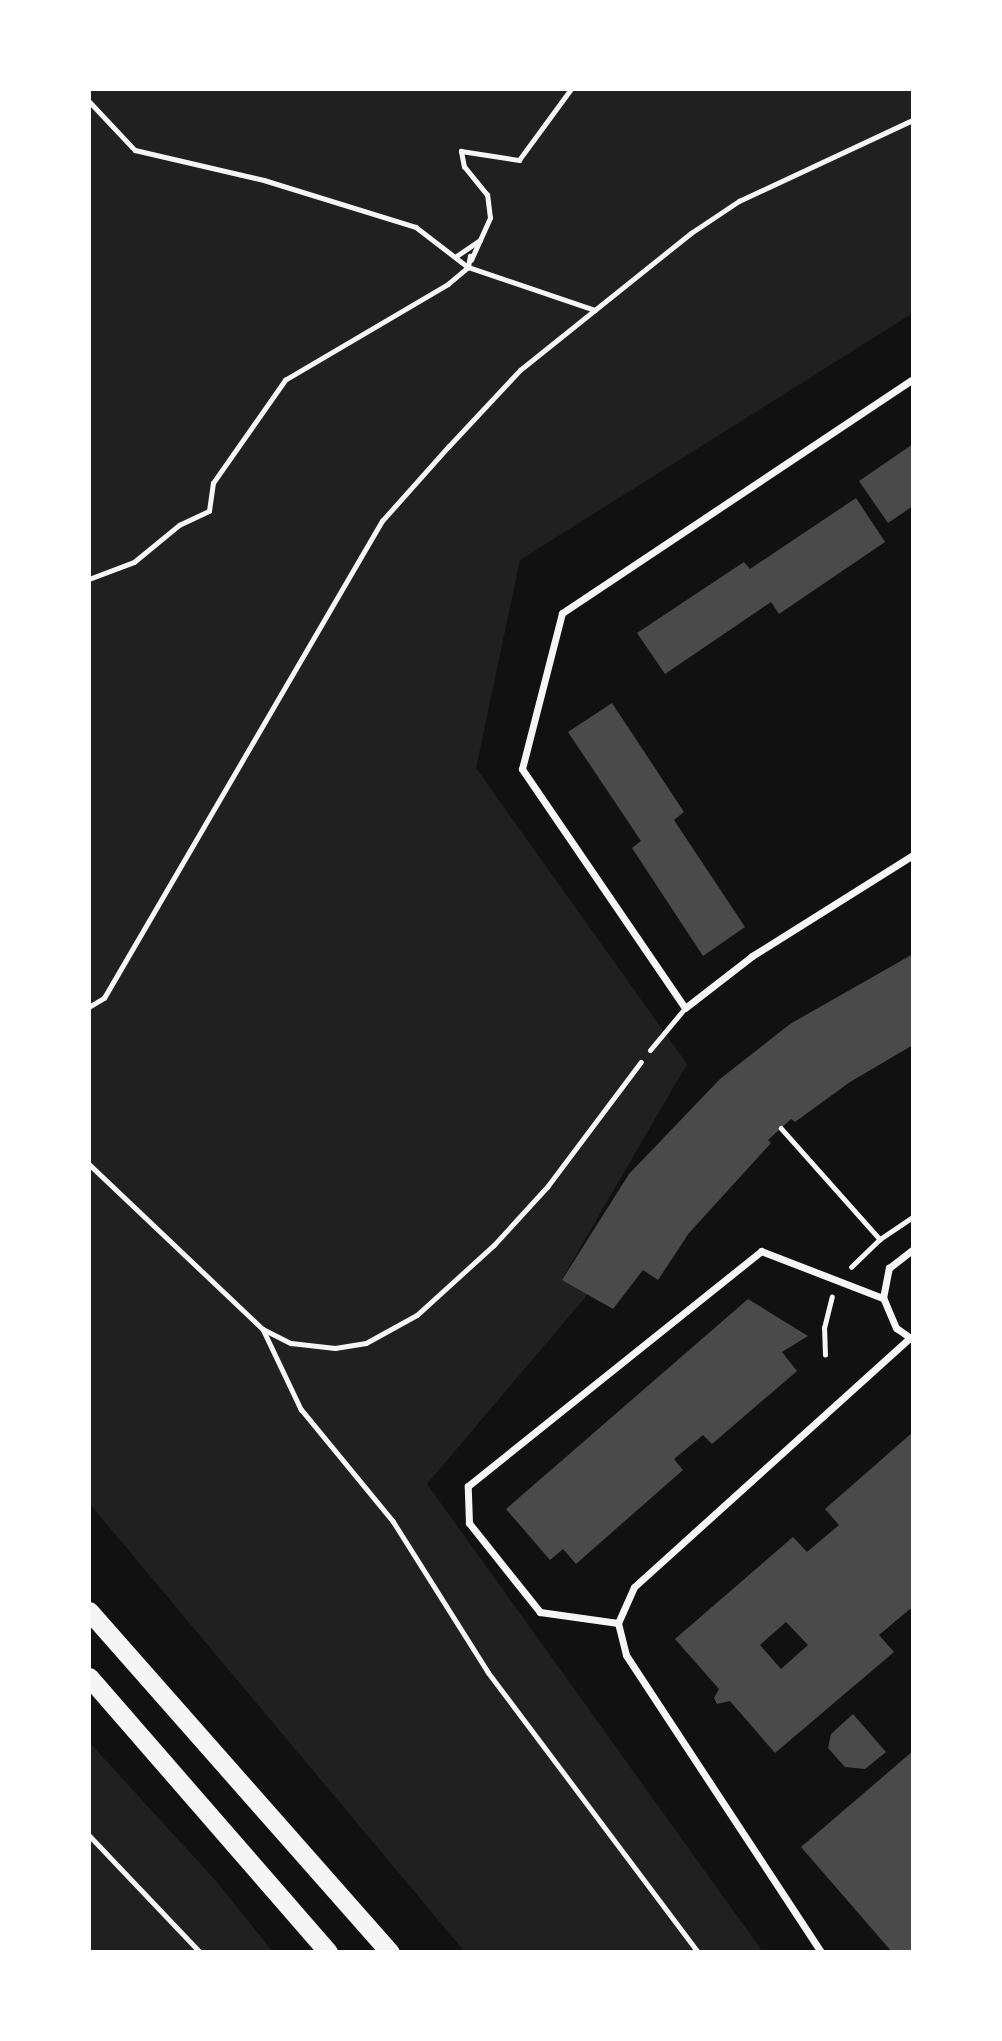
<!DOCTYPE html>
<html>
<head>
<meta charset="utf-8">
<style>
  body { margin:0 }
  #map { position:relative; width:1002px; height:2041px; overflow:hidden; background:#111; font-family:"Public Sans",sans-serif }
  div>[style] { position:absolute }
  .green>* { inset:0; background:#202020 }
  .building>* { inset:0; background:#4a4a4a }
  .path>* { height:4.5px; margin:-2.25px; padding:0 2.25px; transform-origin:2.25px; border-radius:2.25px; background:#f5f5f5 }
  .service>* { height:5px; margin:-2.5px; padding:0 2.5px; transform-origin:2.5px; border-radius:2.5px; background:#f5f5f5 }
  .minor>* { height:7px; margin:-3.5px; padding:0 3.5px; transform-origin:3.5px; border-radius:3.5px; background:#f5f5f5 }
  .trunk>* { height:19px; margin:-9.5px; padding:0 9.5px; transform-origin:9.5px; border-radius:9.5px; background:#f5f5f5 }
  span { translate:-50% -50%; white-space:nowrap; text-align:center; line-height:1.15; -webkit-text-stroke:7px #fff; paint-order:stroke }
  .frame { position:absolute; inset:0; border:91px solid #fff; pointer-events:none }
</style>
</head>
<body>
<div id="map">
  <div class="green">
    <div style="clip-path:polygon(89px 89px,913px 89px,913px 313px,520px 560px,476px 768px,687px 1064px,562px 1279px,588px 1294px,427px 1484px,763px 1952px,465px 1952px,89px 1503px)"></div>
    <div style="clip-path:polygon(89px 1742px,216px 1881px,273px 1952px,89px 1952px)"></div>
  </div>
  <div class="building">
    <div style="clip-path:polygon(913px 444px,913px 506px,888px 523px,859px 481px)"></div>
    <div style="clip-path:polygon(856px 498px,885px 542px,779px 614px,771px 602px,665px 674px,637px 633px,744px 562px,750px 569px)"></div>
    <div style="clip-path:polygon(612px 703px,684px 812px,674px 820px,745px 927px,703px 956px,632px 848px,641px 841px,568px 732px)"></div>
    <div style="clip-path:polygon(913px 954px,913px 1045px,850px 1082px,795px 1122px,791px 1119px,768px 1140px,771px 1143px,689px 1233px,658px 1280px,643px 1270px,613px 1309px,562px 1280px,629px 1174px,720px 1079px,790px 1024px)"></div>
    <div style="clip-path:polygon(748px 1299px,808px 1336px,782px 1352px,797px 1371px,712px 1444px,703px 1435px,674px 1459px,683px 1470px,576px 1564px,563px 1549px,550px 1560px,506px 1509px)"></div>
    <div style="clip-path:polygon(evenodd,913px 1432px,913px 1612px,910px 1609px,879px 1635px,894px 1652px,775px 1753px,730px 1701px,717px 1704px,714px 1698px,719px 1689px,675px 1639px,793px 1537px,807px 1552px,839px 1525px,825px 1509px,913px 1432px,786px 1622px,808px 1645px,781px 1669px,760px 1645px,786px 1622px)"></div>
    <div style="clip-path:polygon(853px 1714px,886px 1752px,865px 1769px,845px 1767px,828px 1748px,831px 1734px)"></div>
    <div style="clip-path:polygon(913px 1751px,913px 1952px,892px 1952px,801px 1847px)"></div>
  </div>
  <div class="path">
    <div style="left:89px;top:101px;width:67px;rotate:46.8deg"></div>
    <div style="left:135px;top:150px;width:132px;rotate:13.1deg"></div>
    <div style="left:264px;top:180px;width:159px;rotate:17.2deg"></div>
    <div style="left:416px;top:227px;width:66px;rotate:37.6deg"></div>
    <div style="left:468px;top:267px;width:134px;rotate:18.7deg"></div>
    <div style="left:455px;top:257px;width:30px;rotate:-34deg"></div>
    <div style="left:471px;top:260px;width:46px;rotate:-65.7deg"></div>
    <div style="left:490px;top:218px;width:23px;rotate:-97deg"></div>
    <div style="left:487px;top:195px;width:36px;rotate:-129deg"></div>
    <div style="left:464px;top:167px;width:16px;rotate:-101deg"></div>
    <div style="left:461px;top:151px;width:59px;rotate:8.8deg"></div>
    <div style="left:519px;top:160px;width:88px;rotate:-53.8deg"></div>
    <div style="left:89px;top:579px;width:48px;rotate:-20.7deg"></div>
    <div style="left:134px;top:562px;width:58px;rotate:-39.4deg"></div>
    <div style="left:179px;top:525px;width:33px;rotate:-25deg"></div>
    <div style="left:209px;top:511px;width:28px;rotate:-82deg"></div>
    <div style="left:213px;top:483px;width:126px;rotate:-55deg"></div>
    <div style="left:285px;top:380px;width:189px;rotate:-30.5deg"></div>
    <div style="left:448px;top:284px;width:26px;rotate:-40deg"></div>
    <div style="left:468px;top:267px;width:11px;rotate:-80deg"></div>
    <div style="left:89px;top:1007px;width:17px;rotate:-31deg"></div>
    <div style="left:104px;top:998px;width:552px;rotate:-59.77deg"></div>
    <div style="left:382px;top:521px;width:99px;rotate:-48.3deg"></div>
    <div style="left:448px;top:447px;width:105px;rotate:-46.9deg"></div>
    <div style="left:520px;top:370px;width:219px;rotate:-38.7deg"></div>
    <div style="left:691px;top:233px;width:58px;rotate:-33.7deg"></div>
    <div style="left:739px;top:201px;width:192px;rotate:-25deg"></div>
    <div style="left:781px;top:1128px;width:149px;rotate:48.3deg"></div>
    <div style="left:89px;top:1164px;width:240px;rotate:43.5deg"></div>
    <div style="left:263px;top:1329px;width:31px;rotate:27deg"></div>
    <div style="left:291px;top:1343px;width:44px;rotate:6.5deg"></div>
    <div style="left:335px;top:1348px;width:31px;rotate:-9deg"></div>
    <div style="left:366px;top:1343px;width:58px;rotate:-28.8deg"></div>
    <div style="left:417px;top:1315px;width:104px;rotate:-42.3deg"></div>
    <div style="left:494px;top:1245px;width:79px;rotate:-47.6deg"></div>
    <div style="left:547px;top:1187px;width:156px;rotate:-53.1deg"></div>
    <div style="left:851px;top:1267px;width:40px;rotate:-44deg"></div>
    <div style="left:880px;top:1239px;width:40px;rotate:-34deg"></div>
    <div style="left:263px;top:1329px;width:89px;rotate:64.6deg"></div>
    <div style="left:301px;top:1409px;width:145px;rotate:50.6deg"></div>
    <div style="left:393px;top:1521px;width:178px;rotate:57.8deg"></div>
    <div style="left:488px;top:1672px;width:350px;rotate:53.1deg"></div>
    <div style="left:825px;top:1355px;width:27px;rotate:-92deg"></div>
    <div style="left:824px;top:1328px;width:32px;rotate:-76deg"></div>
    <div style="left:89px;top:1835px;width:161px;rotate:46.5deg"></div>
  </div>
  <div class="service">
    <div style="left:650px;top:1050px;width:55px;rotate:-50.2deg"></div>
  </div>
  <div class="minor">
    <div style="left:913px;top:379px;width:422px;rotate:146.3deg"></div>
    <div style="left:562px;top:613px;width:161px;rotate:104.4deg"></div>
    <div style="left:522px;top:769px;width:289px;rotate:55.7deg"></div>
    <div style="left:685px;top:1008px;width:85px;rotate:-37.8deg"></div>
    <div style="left:752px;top:956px;width:190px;rotate:-32.1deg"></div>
    <div style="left:912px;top:1339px;width:19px;rotate:-145deg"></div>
    <div style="left:896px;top:1328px;width:33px;rotate:-113deg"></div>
    <div style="left:883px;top:1298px;width:31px;rotate:-79deg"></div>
    <div style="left:889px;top:1268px;width:31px;rotate:-38deg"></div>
    <div style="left:618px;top:1623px;width:79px;rotate:-172deg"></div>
    <div style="left:540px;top:1612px;width:114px;rotate:-128.6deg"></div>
    <div style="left:469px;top:1523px;width:37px;rotate:-92deg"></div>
    <div style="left:468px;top:1486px;width:376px;rotate:-38.7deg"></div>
    <div style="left:761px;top:1251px;width:131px;rotate:21.1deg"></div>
    <div style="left:821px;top:1952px;width:355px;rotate:-123.3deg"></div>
    <div style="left:626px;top:1655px;width:33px;rotate:-104deg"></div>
    <div style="left:618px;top:1623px;width:39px;rotate:-66deg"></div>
    <div style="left:634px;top:1587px;width:372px;rotate:-42.1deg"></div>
  </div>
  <div class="trunk">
    <div style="left:89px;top:1611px;width:455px;rotate:48.6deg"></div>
    <div style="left:89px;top:1677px;width:364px;rotate:49deg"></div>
  </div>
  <div class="frame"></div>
</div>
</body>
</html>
